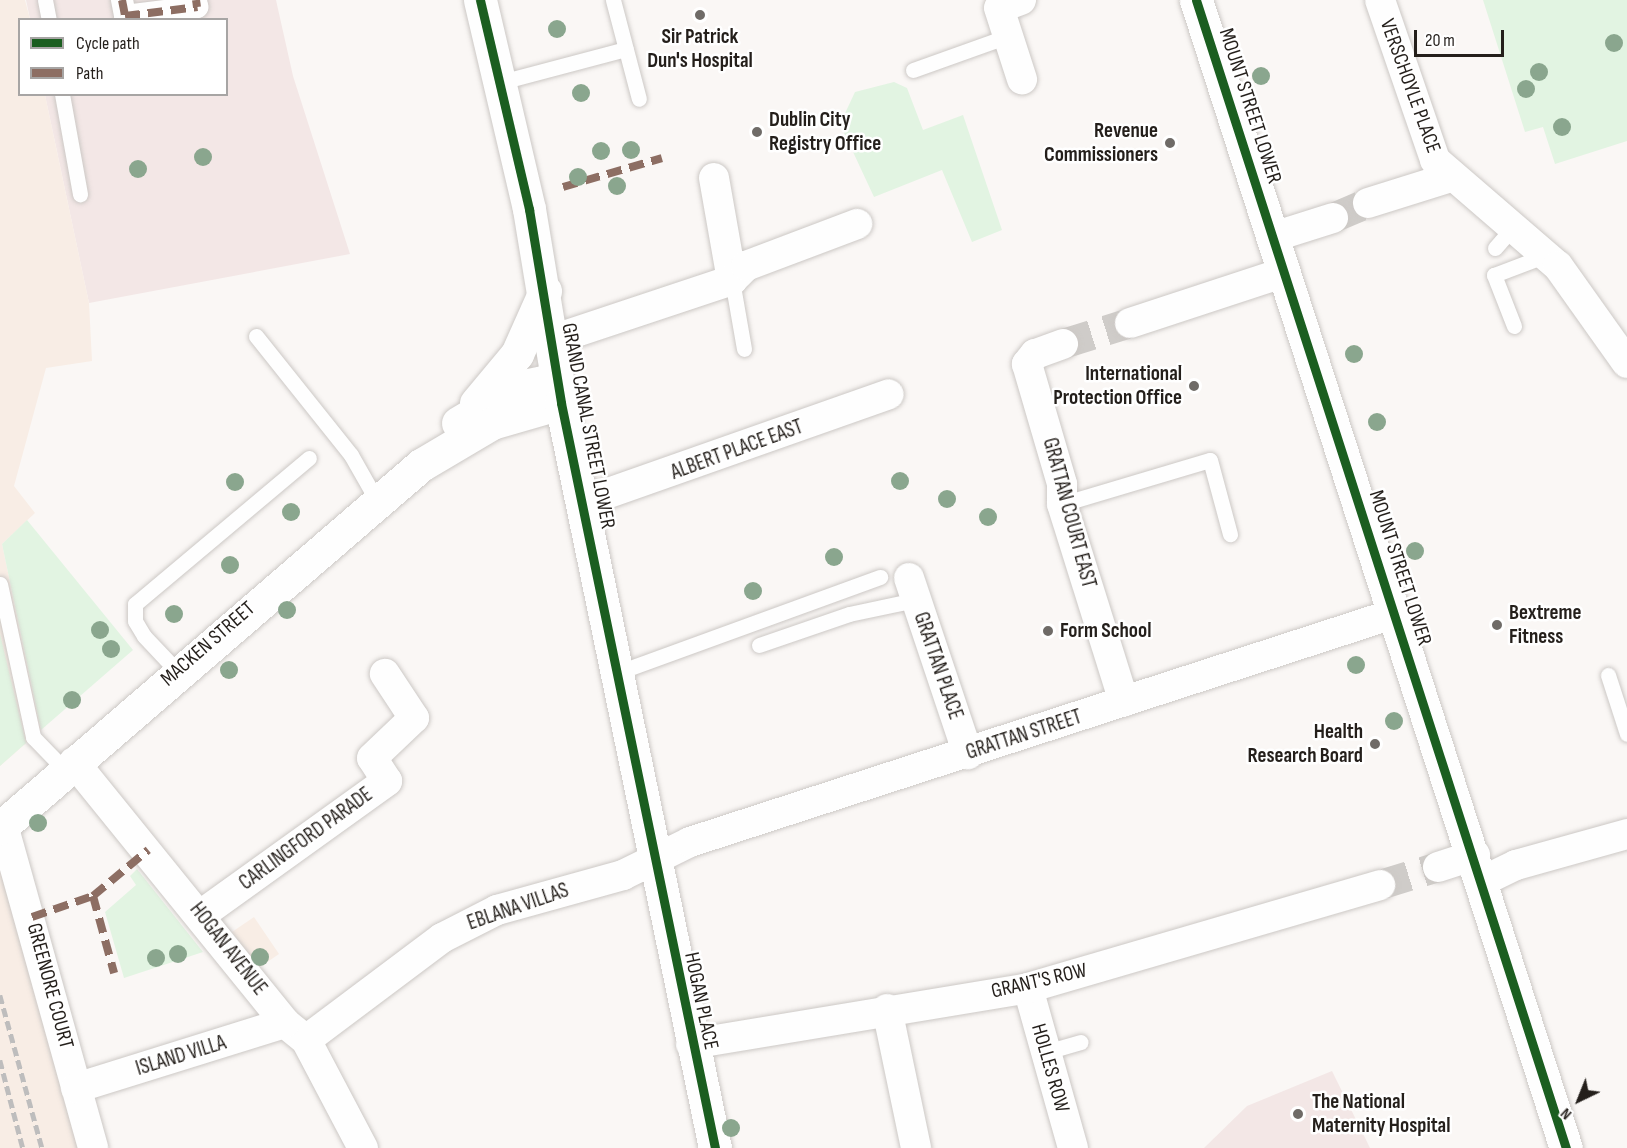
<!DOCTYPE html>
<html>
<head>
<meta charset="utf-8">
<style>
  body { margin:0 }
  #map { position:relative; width:1627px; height:1148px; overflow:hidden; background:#faf7f5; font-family:"Sofia Sans Condensed",sans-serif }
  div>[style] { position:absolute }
  .commercial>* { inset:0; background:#f3e7e6 }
  .built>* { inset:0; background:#f8ede5 }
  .green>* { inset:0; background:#e2f4e2 }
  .minor-tunnel>* { height:30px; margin-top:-15px; transform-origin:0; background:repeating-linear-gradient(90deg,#cfccc9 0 30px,transparent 0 45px) }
  .roads { filter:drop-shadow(0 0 2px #ccc8c5) drop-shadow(0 0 2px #ccc8c5) }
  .service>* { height:15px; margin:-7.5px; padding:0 7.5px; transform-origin:7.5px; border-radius:7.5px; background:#fefefe }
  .pedestrian>* { height:22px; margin:-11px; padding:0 11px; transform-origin:11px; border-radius:11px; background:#fefefe }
  .minor>* { height:30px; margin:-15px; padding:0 15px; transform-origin:15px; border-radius:15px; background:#fefefe }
  .tertiary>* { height:33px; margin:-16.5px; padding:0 16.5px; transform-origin:16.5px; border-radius:16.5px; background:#fefefe }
  .secondary>* { height:33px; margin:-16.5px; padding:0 16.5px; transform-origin:16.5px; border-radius:16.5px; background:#fefefe }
  .rail>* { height:4.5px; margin-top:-2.25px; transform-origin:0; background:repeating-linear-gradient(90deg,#bebdbd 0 9px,transparent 0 13.5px) }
  .quiet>* { height:8px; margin-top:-4px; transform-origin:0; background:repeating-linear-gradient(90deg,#8d6e63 0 15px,transparent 0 23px) }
  .cycleway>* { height:9px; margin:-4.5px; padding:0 4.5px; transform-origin:4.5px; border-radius:4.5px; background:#1b5e20 }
  .trees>* { width:18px; height:18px; margin:-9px; border-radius:50%; background:#8aa68e }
  .dots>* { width:16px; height:16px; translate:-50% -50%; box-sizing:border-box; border:3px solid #fff; border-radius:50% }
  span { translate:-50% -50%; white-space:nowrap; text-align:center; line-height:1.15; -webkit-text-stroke:5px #fff; paint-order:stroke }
  .poi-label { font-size:21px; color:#241f1b; font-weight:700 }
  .left { translate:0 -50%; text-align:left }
  .right { translate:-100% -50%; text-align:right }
  .street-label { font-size:21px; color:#241f1b }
  .legend { position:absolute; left:18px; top:18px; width:210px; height:78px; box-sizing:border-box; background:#fff; border:2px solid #a7a5a4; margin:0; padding:8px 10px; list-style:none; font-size:18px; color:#241f1b }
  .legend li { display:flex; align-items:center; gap:12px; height:30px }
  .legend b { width:30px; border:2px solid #a7a5a4 }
  .north { position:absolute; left:1549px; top:1070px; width:60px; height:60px; -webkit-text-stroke:4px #fff; paint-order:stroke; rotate:223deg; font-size:16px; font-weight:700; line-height:24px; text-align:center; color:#241f1b }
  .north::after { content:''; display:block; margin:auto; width:21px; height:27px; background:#241f1b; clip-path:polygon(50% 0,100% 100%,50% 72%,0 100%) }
  .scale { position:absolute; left:1414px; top:30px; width:90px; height:27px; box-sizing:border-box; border:3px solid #241f1b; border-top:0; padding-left:8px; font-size:18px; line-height:21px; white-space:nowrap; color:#241f1b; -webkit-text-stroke:4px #fff; paint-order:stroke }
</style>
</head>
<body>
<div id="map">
  <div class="commercial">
    <div style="clip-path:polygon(26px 0,276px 0,293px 76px,350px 254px,89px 303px,45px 95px,226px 94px,226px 20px,30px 19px)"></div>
    <div style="clip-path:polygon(1332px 1071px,1370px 1148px,1204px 1148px,1247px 1106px)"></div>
  </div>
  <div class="built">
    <div style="clip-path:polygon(0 0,25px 0,30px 19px,20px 20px,20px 94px,45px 95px,89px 303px,92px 361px,46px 368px,14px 486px,35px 513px,2px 544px,41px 730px,0 766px)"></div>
    <div style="clip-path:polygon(0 848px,78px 1148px,0 1148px)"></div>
    <div style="clip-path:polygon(254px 917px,279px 954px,257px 969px,232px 932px)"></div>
  </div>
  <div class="green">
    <div style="clip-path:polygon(1483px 0,1627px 0,1627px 141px,1555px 164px,1543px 127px,1525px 132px)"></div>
    <div style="clip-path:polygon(894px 82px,907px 88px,923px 130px,963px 115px,1002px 230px,972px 242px,942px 170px,874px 197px,840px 124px,855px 92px)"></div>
    <div style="clip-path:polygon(27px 520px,133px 650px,41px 730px,2px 544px)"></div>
    <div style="clip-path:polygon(0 634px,26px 743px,0 766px)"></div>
    <div style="clip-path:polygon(137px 869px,203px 952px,124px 978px,105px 912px,136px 885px,130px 876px)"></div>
  </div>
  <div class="minor-tunnel">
    <div style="left:1333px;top:218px;width:38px;rotate:-23deg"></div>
    <div style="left:1063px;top:344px;width:70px;rotate:-17.4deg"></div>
    <div style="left:1380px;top:885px;width:61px;rotate:-17.2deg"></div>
  </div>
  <div class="roads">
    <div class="service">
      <div style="left:45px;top:0;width:20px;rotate:79deg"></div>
      <div style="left:613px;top:0;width:102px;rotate:75.3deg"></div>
      <div style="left:913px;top:70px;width:101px;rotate:-19.7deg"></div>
      <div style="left:501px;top:82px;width:129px;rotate:-14.8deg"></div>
      <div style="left:62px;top:94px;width:102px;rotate:79.8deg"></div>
      <div style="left:1495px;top:248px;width:29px;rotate:-49deg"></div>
      <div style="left:732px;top:280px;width:70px;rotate:80.1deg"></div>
      <div style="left:1514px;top:326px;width:55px;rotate:-111.4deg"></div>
      <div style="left:1494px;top:275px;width:57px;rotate:-20.7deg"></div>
      <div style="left:256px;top:336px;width:152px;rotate:51.4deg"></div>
      <div style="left:351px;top:455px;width:51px;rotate:60.4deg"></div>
      <div style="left:1062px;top:504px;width:154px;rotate:-16.6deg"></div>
      <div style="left:1210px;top:460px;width:77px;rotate:74.9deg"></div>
      <div style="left:0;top:584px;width:157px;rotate:77.8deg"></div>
      <div style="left:33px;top:737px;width:46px;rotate:45.9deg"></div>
      <div style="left:759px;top:645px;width:95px;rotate:-19deg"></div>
      <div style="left:849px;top:614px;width:67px;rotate:-12deg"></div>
      <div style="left:177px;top:671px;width:48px;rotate:-133.3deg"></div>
      <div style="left:144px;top:636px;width:17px;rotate:-121deg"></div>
      <div style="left:135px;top:621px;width:17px;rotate:-90deg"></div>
      <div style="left:135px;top:604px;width:227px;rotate:-40deg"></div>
      <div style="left:619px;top:672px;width:278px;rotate:-20deg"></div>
      <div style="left:1608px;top:675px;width:62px;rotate:72.1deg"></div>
      <div style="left:1046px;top:1052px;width:36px;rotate:-16deg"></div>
    </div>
    <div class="pedestrian">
      <div style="left:122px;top:0;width:16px;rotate:79deg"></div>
      <div style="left:125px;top:16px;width:73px;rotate:-7.1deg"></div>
      <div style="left:197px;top:7px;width:7px;rotate:-98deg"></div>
    </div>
    <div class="minor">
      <div style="left:1021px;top:0;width:23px;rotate:160deg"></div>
      <div style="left:999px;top:8px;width:75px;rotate:72.1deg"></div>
      <div style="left:1380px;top:0;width:169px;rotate:71deg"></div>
      <div style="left:1435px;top:160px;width:162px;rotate:40.8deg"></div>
      <div style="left:1558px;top:266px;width:119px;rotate:54.6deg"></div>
      <div style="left:714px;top:178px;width:104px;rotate:80deg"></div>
      <div style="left:1368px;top:203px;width:87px;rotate:-17.4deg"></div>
      <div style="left:1273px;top:237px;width:63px;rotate:-17.6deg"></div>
      <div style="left:1130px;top:323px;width:163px;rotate:-18.2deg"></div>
      <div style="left:552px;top:340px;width:190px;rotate:-18.4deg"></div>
      <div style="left:732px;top:280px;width:20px;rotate:-45deg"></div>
      <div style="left:746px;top:266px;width:119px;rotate:-20.7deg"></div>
      <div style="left:1063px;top:344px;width:30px;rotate:160deg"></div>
      <div style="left:1035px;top:354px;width:13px;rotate:129deg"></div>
      <div style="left:1027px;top:364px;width:125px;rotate:73.7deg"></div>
      <div style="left:1062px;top:484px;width:20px;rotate:90deg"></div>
      <div style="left:1062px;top:504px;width:207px;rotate:72.6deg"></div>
      <div style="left:583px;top:502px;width:324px;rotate:-19.4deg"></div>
      <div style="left:909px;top:578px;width:186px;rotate:71.5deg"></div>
      <div style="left:74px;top:762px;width:336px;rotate:51deg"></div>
      <div style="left:285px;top:1023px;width:27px;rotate:39deg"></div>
      <div style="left:306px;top:1040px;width:122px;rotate:62.2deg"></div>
      <div style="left:3px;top:825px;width:335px;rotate:74.4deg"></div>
      <div style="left:1438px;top:867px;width:39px;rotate:-18deg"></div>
      <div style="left:1483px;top:881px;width:37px;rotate:-26deg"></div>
      <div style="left:1516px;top:865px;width:115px;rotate:-15.6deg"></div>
      <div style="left:202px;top:914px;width:228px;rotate:-35.7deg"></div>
      <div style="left:387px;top:781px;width:27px;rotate:-123deg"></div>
      <div style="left:372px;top:758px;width:58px;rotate:-43.6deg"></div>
      <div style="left:414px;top:718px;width:53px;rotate:-123.4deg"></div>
      <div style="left:1028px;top:988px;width:166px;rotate:74.3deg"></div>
      <div style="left:887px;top:1009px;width:142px;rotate:78.2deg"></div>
      <div style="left:306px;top:1040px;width:170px;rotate:-36.9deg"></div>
      <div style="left:442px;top:938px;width:62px;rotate:-27deg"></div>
      <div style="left:497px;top:910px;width:131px;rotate:-15.5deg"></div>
      <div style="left:623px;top:875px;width:75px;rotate:-26.2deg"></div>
      <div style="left:690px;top:842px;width:742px;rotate:-17.97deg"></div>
      <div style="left:691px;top:1044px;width:342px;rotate:-9.4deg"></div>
      <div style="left:1028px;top:988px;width:367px;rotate:-16.3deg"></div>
      <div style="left:76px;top:1088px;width:219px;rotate:-17.3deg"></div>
    </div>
    <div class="tertiary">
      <div style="left:476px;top:403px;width:64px;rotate:-50.1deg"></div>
      <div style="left:517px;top:354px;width:69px;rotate:-66deg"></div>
      <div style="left:458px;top:423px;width:71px;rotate:-30.5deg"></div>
      <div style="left:519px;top:387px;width:25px;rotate:-12deg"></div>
      <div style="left:543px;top:382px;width:15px;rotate:11deg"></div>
      <div style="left:0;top:828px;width:556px;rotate:-40.77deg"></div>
      <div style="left:421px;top:465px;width:82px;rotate:-30.6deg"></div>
      <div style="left:492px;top:423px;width:72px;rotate:-16.2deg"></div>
    </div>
    <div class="secondary">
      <div style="left:480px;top:0;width:215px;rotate:76.8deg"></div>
      <div style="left:529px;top:209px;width:197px;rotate:80.6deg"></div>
      <div style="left:561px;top:403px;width:761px;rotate:78.32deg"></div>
      <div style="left:1196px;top:0;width:1206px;rotate:72.14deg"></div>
    </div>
  </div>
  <div class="rail">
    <div style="left:0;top:995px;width:159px;rotate:74.6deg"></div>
    <div style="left:0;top:1060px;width:91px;rotate:75.4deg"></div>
  </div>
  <div class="quiet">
    <div style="left:122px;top:0;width:16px;rotate:79deg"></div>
    <div style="left:125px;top:16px;width:73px;rotate:-7.1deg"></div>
    <div style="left:197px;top:7px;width:7px;rotate:-98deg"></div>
    <div style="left:563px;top:187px;width:103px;rotate:-16.3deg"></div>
    <div style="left:93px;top:896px;width:80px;rotate:74.7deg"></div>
    <div style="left:32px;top:917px;width:65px;rotate:-19deg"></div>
    <div style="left:93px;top:896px;width:72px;rotate:-39.9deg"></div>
  </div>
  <div class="cycleway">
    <div style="left:480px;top:0;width:215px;rotate:76.8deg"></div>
    <div style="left:529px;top:209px;width:197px;rotate:80.6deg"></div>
    <div style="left:561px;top:403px;width:761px;rotate:78.32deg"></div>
    <div style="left:1196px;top:0;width:1206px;rotate:72.14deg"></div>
  </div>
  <div class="trees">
    <div style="left:557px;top:29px"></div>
    <div style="left:1614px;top:43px"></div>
    <div style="left:1539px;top:72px"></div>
    <div style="left:1261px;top:76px"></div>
    <div style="left:1526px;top:89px"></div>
    <div style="left:581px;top:93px"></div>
    <div style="left:1562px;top:127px"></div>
    <div style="left:631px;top:150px"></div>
    <div style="left:601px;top:151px"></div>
    <div style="left:203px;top:157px"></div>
    <div style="left:138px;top:169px"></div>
    <div style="left:578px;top:177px"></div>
    <div style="left:617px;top:186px"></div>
    <div style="left:1354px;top:354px"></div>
    <div style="left:1377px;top:422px"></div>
    <div style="left:900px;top:481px"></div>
    <div style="left:235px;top:482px"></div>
    <div style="left:947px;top:499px"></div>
    <div style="left:291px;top:512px"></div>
    <div style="left:988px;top:517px"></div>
    <div style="left:1415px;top:551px"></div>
    <div style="left:834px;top:557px"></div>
    <div style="left:230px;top:565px"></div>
    <div style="left:753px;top:591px"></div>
    <div style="left:287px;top:610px"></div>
    <div style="left:174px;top:614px"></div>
    <div style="left:100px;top:630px"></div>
    <div style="left:111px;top:649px"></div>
    <div style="left:1356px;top:665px"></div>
    <div style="left:229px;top:670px"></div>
    <div style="left:72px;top:700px"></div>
    <div style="left:1394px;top:721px"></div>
    <div style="left:38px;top:823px"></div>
    <div style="left:178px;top:954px"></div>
    <div style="left:260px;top:957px"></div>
    <div style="left:156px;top:958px"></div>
    <div style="left:731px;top:1128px"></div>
  </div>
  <div class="dots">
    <div style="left:700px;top:15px;background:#6f6b67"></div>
    <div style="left:757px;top:132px;background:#6f6b67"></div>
    <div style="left:1170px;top:143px;background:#6f6b67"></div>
    <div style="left:1194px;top:386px;background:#6f6b67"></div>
    <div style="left:1497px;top:625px;background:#6f6b67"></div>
    <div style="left:1048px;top:631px;background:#6f6b67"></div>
    <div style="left:1375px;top:744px;background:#6f6b67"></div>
    <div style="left:1298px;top:1114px;background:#6f6b67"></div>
  </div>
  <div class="poi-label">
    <span style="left:700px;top:49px">Sir Patrick<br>Dun's Hospital</span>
    <span class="left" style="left:769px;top:132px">Dublin City<br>Registry Office</span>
    <span class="right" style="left:1158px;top:143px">Revenue<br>Commissioners</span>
    <span class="right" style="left:1182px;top:386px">International<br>Protection Office</span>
    <span class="left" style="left:1509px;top:625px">Bextreme<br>Fitness</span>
    <span class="left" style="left:1060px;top:631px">Form School</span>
    <span class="right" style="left:1363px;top:744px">Health<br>Research Board</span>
    <span class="left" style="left:1312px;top:1114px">The National<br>Maternity Hospital</span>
  </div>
  <div class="street-label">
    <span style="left:1410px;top:86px;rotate:70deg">VERSCHOYLE PLACE</span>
    <span style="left:1250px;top:106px;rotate:72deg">MOUNT STREET LOWER</span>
    <span style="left:588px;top:426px;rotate:79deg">GRAND CANAL STREET LOWER</span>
    <span style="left:737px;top:450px;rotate:-20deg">ALBERT PLACE EAST</span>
    <span style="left:1069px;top:513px;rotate:75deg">GRATTAN COURT EAST</span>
    <span style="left:1400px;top:568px;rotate:72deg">MOUNT STREET LOWER</span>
    <span style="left:208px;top:644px;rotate:-41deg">MACKEN STREET</span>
    <span style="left:938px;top:666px;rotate:71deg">GRATTAN PLACE</span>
    <span style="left:1024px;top:735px;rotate:-18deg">GRATTAN STREET</span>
    <span style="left:306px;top:839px;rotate:-36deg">CARLINGFORD PARADE</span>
    <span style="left:518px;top:907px;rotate:-19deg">EBLANA VILLAS</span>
    <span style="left:228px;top:949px;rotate:52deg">HOGAN AVENUE</span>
    <span style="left:1039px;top:981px;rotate:-13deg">GRANT'S ROW</span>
    <span style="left:50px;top:986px;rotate:75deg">GREENORE COURT</span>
    <span style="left:701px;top:1001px;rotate:78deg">HOGAN PLACE</span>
    <span style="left:181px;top:1056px;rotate:-17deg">ISLAND VILLA</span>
    <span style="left:1050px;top:1068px;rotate:74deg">HOLLES ROW</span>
  </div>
  <ul class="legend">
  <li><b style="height:8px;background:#1b5e20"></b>Cycle path</li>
  <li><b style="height:8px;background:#8d6e63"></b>Path</li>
  </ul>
  <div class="north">N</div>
  <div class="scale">20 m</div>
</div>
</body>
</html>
